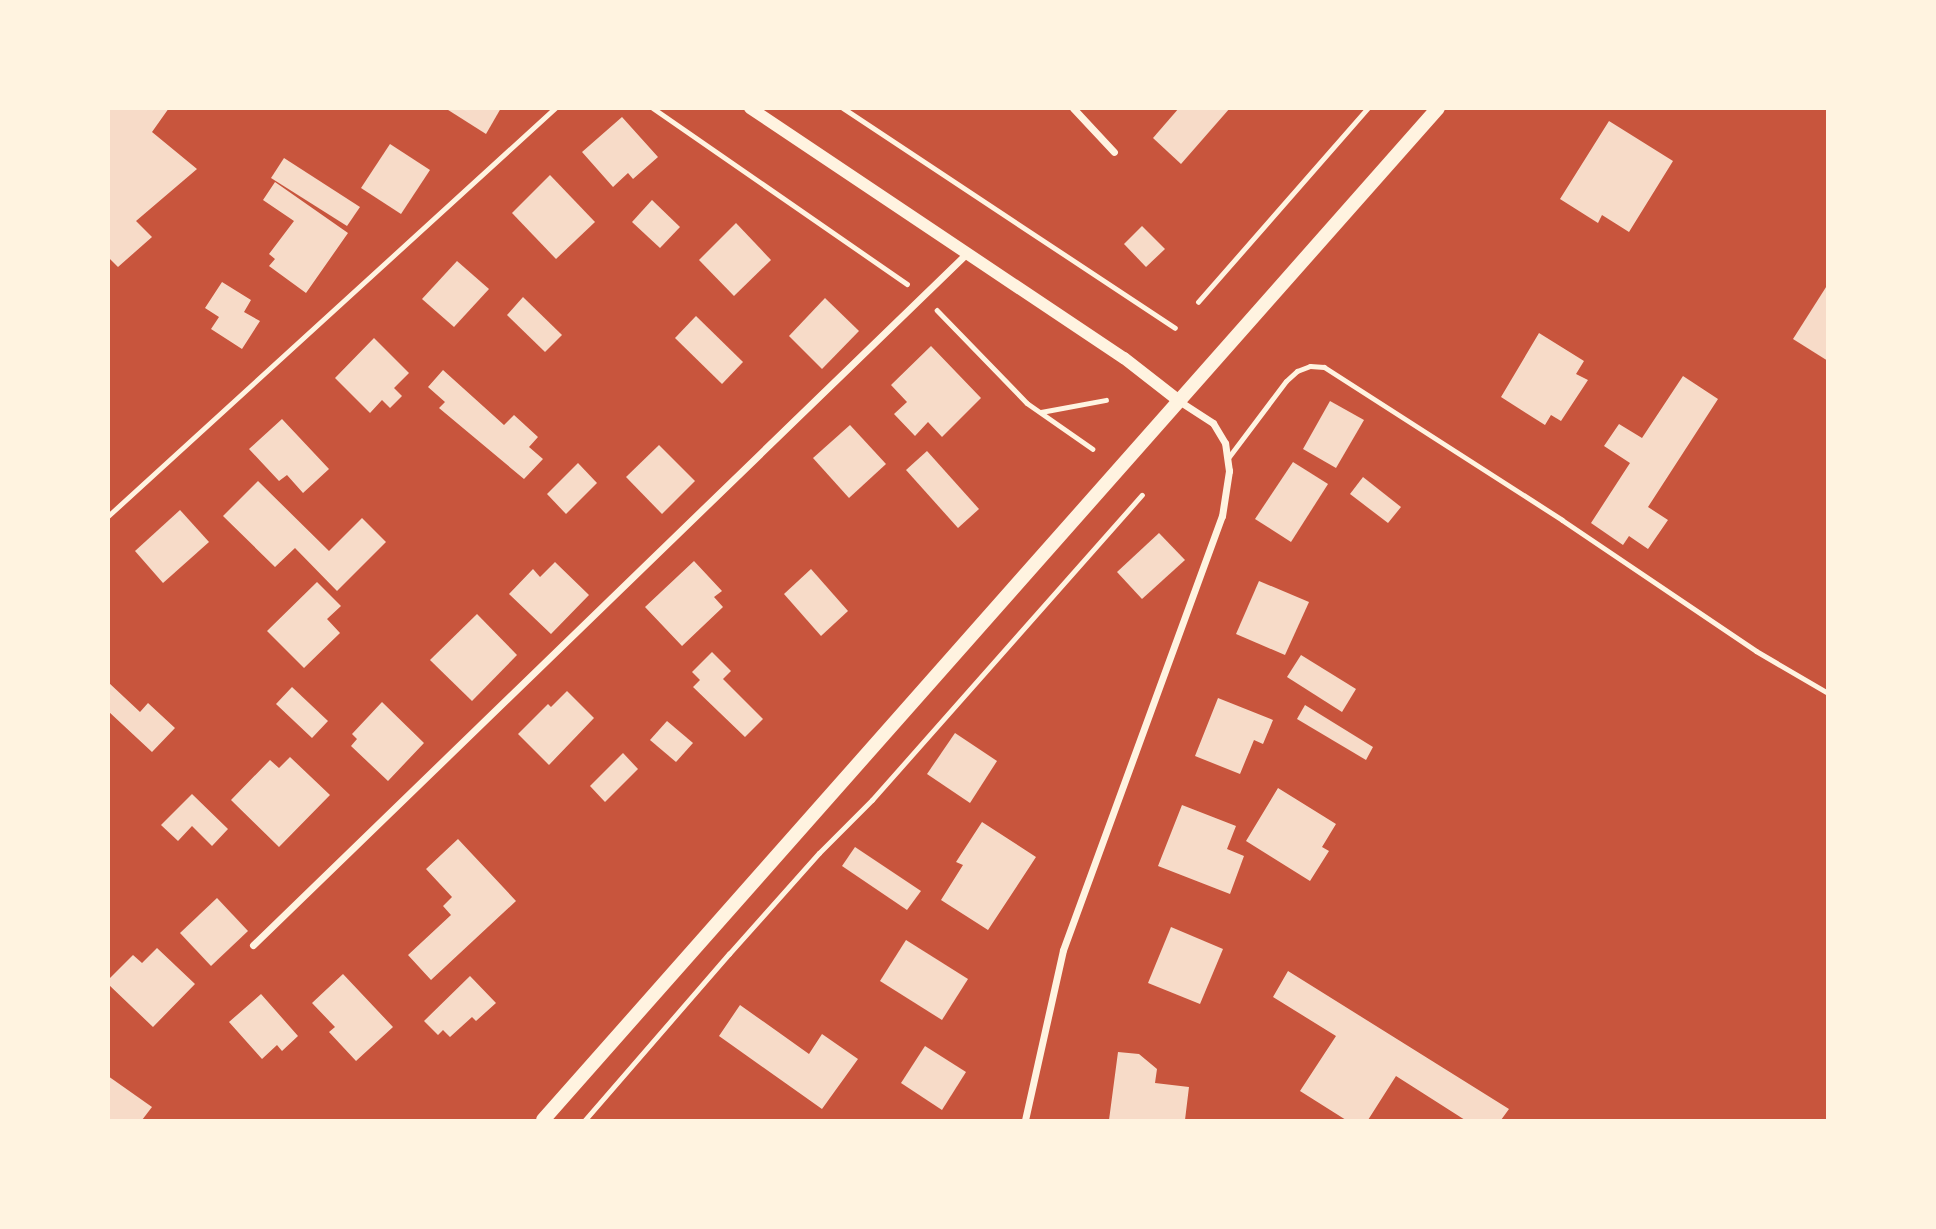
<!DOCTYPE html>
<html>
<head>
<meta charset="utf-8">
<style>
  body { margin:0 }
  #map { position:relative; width:1936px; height:1229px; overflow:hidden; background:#c8553d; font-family:Mulish,sans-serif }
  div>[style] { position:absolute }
  .building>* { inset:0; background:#f7dbc8 }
  .path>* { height:4.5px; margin:-2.25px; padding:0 2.25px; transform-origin:2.25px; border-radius:2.25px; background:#fff3e0 }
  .service>* { height:5px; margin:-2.5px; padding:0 2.5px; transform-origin:2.5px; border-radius:2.5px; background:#fff3e0 }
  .minor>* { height:7px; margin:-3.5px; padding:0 3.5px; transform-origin:3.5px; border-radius:3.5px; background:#fff3e0 }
  .tertiary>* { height:12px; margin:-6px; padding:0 6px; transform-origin:6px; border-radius:6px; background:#fff3e0 }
  .secondary>* { height:14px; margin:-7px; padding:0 7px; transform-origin:7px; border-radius:7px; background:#fff3e0 }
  span { translate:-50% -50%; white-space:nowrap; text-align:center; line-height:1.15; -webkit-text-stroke:7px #fff3e0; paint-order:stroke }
  .frame { position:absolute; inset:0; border:110px solid #fff3e0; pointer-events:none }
</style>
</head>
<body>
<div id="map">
  <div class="building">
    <div style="clip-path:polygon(108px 108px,169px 108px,152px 132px,197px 169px,136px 221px,152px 237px,118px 267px,108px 257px)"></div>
    <div style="clip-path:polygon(445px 108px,501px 108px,486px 134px)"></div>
    <div style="clip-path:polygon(1179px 108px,1230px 108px,1181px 164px,1153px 138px)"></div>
    <div style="clip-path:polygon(622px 117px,658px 157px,633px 179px,628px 173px,613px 187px,582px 152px)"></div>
    <div style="clip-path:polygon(1609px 121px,1673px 161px,1629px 232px,1602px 215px,1598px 223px,1560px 199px)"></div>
    <div style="clip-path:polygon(390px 144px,430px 170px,401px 214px,361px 188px)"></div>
    <div style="clip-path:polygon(284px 158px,360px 207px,347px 226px,271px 178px)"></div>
    <div style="clip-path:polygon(550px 175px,595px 222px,556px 259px,512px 213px)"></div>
    <div style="clip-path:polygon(275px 182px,348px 233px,306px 293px,269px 266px,275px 259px,269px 254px,294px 221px,263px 200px)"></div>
    <div style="clip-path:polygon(652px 200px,680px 227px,660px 248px,632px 222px)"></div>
    <div style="clip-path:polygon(736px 223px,771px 260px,734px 296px,699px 260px)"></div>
    <div style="clip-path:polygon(1142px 226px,1165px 249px,1146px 267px,1124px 244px)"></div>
    <div style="clip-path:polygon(457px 261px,489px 289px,454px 327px,422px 299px)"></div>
    <div style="clip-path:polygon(222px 282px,251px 300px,244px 312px,260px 321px,242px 349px,211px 329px,219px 317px,205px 308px)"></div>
    <div style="clip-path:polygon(1828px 284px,1828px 361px,1793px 339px)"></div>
    <div style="clip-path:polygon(523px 297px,562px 335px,545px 352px,507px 315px)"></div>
    <div style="clip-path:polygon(825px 298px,859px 331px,822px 369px,789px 336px)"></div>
    <div style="clip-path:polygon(696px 316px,743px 362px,722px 384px,675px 338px)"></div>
    <div style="clip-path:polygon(1539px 333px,1584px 361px,1576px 374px,1588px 380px,1561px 421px,1551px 415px,1545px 425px,1501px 397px)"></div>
    <div style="clip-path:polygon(374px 338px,409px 373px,394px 388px,402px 396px,390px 408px,382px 400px,370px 413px,335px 378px)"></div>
    <div style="clip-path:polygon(931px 346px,981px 398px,942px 437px,928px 422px,915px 436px,894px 414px,907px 402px,891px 385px)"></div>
    <div style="clip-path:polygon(443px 370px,504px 425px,514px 415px,538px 437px,529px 447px,543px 459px,524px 479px,439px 408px,445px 402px,428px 387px)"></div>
    <div style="clip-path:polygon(1683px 376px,1718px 399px,1648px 507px,1668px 520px,1648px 549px,1629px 536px,1623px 545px,1591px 523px,1630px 463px,1604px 446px,1619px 424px,1642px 438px)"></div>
    <div style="clip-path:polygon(1330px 401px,1364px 420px,1336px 468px,1303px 449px)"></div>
    <div style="clip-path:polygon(282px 419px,329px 469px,303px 493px,287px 475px,279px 481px,249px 449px)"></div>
    <div style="clip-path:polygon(850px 425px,886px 464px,849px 498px,813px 458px)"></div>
    <div style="clip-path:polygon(659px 445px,695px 481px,662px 514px,626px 477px)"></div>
    <div style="clip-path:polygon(927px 451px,979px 509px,958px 528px,906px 470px)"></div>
    <div style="clip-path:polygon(1293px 462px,1328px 484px,1291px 542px,1255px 519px)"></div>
    <div style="clip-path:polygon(578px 463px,597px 483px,566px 514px,547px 494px)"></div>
    <div style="clip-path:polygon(1363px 477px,1401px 507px,1388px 523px,1350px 494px)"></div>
    <div style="clip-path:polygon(258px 481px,329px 551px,362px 518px,386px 542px,337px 591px,295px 548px,275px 567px,223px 516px)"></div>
    <div style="clip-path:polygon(180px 510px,209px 542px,163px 583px,135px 551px)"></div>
    <div style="clip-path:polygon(1159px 533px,1185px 560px,1142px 599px,1117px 572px)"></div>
    <div style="clip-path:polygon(694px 561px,722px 591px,714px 597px,723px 607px,682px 646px,645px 607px)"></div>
    <div style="clip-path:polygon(555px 562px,589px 595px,551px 634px,509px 594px,533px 569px,540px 577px)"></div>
    <div style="clip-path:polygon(811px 569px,848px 611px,821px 636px,784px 594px)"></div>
    <div style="clip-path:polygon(1259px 581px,1309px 602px,1285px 655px,1236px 634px)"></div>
    <div style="clip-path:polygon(317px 582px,341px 606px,327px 619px,340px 633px,304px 668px,267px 631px)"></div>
    <div style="clip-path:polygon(477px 614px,517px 655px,472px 701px,430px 660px)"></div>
    <div style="clip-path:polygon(712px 652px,731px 671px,723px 679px,763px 719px,745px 737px,693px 687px,700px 680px,692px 672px)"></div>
    <div style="clip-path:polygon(1301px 655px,1356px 689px,1342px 712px,1287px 677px)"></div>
    <div style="clip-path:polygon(108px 682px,140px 712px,148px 703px,175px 728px,152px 752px,108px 711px)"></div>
    <div style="clip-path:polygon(292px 687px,328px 721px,312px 738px,276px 704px)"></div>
    <div style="clip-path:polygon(567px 691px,594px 718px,549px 765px,518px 734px,548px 704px,551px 707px)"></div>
    <div style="clip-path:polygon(1218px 698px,1273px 720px,1263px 744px,1254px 740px,1240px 774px,1195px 756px)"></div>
    <div style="clip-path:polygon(382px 702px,424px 743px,388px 781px,351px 746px,357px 739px,352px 734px)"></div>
    <div style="clip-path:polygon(1305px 705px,1373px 747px,1366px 760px,1297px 719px)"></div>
    <div style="clip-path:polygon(667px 721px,693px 743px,676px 762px,650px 740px)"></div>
    <div style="clip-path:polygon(955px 733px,997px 761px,970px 803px,927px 774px)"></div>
    <div style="clip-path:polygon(623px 753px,638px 769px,605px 802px,590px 786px)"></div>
    <div style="clip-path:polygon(290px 757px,330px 795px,279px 847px,231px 800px,270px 760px,279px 768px)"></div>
    <div style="clip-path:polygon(1278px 788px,1336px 824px,1322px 847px,1329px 851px,1310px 881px,1246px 841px)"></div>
    <div style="clip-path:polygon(192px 794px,228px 829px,212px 846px,192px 826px,178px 841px,161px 825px)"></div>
    <div style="clip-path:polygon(1182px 805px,1236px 826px,1227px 849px,1244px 856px,1230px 894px,1158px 866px)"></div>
    <div style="clip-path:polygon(982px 822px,1036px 857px,988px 930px,941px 900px,963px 865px,956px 862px)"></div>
    <div style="clip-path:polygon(458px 839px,516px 901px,431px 980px,408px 955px,451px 915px,443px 906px,452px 897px,426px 869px)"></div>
    <div style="clip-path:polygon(855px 847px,921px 891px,907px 910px,842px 866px)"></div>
    <div style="clip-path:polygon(217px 898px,248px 931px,211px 966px,180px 933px)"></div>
    <div style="clip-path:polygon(1171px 927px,1223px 949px,1200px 1004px,1148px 983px)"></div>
    <div style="clip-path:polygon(906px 940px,968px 979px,942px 1020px,880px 981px)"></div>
    <div style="clip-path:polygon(157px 948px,195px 984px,153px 1027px,108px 984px,108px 980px,133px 955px,142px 963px)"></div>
    <div style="clip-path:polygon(1288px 971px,1509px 1109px,1501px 1120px,1465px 1120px,1396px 1076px,1368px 1120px,1346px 1120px,1300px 1091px,1336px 1036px,1273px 997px)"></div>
    <div style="clip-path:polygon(343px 974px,393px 1027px,356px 1061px,329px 1032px,335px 1027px,312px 1003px)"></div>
    <div style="clip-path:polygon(470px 976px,496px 1003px,476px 1021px,472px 1017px,450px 1037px,443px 1030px,438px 1035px,424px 1021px)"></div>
    <div style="clip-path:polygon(261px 994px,298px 1036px,282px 1051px,277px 1045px,262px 1059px,229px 1022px)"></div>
    <div style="clip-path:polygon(740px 1005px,809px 1054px,822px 1034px,858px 1059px,822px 1109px,719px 1036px)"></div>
    <div style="clip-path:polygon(925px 1046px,966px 1072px,942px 1110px,901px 1083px)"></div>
    <div style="clip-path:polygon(1118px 1052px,1139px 1054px,1157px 1069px,1155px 1083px,1189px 1087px,1185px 1120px,1109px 1120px)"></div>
    <div style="clip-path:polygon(108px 1076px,152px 1107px,142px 1120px,108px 1120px)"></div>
  </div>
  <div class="path">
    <div style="left:653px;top:108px;width:309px;rotate:34.7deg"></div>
    <div style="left:843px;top:108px;width:398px;rotate:33.5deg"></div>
    <div style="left:1198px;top:302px;width:258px;rotate:-48.8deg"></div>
    <div style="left:937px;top:310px;width:129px;rotate:45.9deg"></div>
    <div style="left:1027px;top:403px;width:80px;rotate:34.9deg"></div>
    <div style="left:1041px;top:412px;width:66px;rotate:-10.5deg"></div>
    <div style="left:585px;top:1120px;width:220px;rotate:-49.1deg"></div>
    <div style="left:729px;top:954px;width:135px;rotate:-48.3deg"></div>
    <div style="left:819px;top:853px;width:75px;rotate:-45deg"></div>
    <div style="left:872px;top:800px;width:407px;rotate:-48.5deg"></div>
  </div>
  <div class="service">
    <div style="left:1228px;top:458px;width:96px;rotate:-53deg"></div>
    <div style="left:1286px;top:381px;width:15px;rotate:-42deg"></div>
    <div style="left:1297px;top:371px;width:14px;rotate:-21deg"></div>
    <div style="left:1310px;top:366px;width:14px;rotate:4deg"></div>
    <div style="left:1324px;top:367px;width:283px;rotate:32.7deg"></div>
    <div style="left:1562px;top:520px;width:234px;rotate:34deg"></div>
    <div style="left:1756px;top:651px;width:83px;rotate:30.3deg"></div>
    <div style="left:108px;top:516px;width:605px;rotate:-42.39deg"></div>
  </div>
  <div class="minor">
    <div style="left:1073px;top:108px;width:60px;rotate:47deg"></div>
    <div style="left:253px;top:945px;width:994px;rotate:-44.1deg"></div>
    <div style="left:1025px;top:1120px;width:174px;rotate:-77.4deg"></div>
    <div style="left:1063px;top:950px;width:462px;rotate:-69.9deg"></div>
    <div style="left:1222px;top:516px;width:46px;rotate:-81.2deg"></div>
    <div style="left:1229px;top:471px;width:28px;rotate:-98deg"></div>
    <div style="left:1225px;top:443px;width:23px;rotate:-121deg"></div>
    <div style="left:1213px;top:423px;width:40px;rotate:-147.1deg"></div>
  </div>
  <div class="tertiary">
    <div style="left:750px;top:108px;width:450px;rotate:33.8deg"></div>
    <div style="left:1124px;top:358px;width:70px;rotate:38deg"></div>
  </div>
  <div class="secondary">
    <div style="left:543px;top:1120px;width:1351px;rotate:-48.51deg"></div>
  </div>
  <div class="frame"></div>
</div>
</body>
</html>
